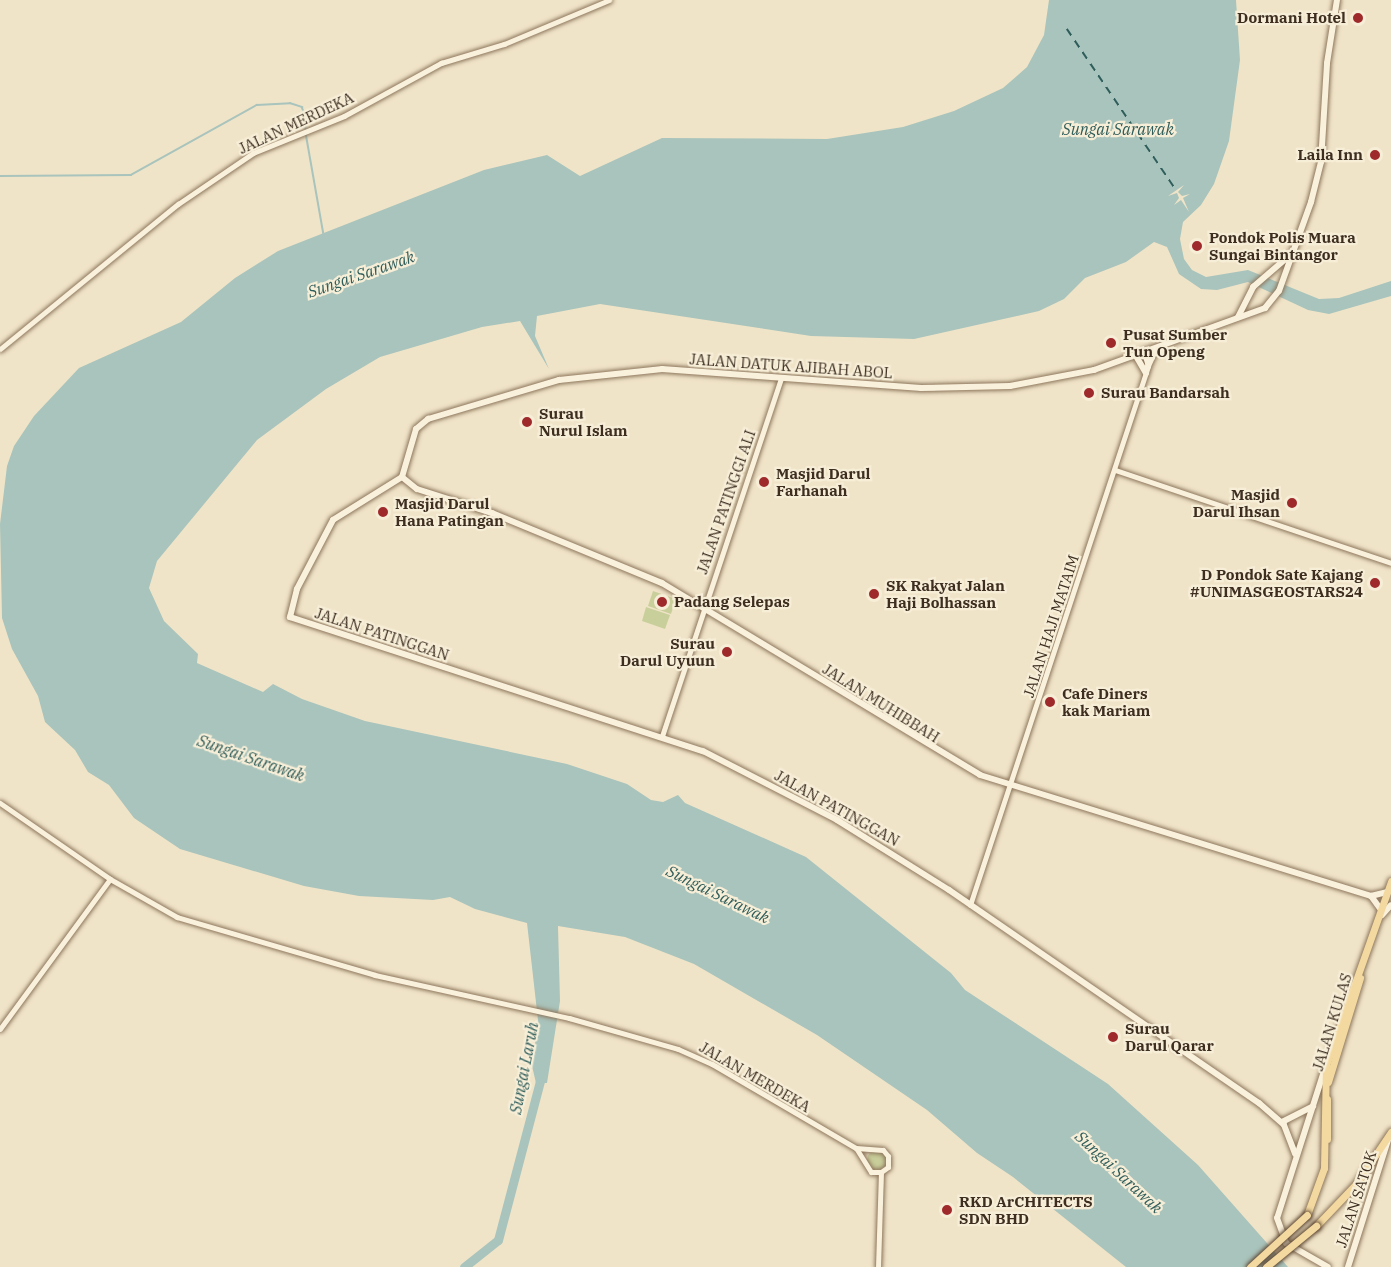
<!DOCTYPE html>
<html>
<head>
<meta charset="utf-8">
<style>
  body { margin:0 }
  #map { position:relative; width:1391px; height:1267px; overflow:hidden; background:#f0e4c8; font-family:"IBM Plex Serif",serif }
  div>[style] { position:absolute }
  .green>* { inset:0; background:#c9cf9b }
  .round { border-radius:50% }
  .water>* { inset:0; background:#a9c4bc }
  .pier>* { inset:0; background:#f0e4c8 }
  .stream>* { height:1.5px; margin:-0.75px; padding:0 0.75px; transform-origin:0.75px; border-radius:0.75px; background:#a9c4bc }
  .river>* { height:9px; margin:-4.5px; padding:0 4.5px; transform-origin:4.5px; border-radius:4.5px; background:#a9c4bc }
  .ferry>* { height:1.5px; margin-top:-0.75px; transform-origin:0; background:repeating-linear-gradient(90deg,#2f5d5a 0 8px,transparent 0 14px) }
  .roads { filter:drop-shadow(0 0 2px #8d765c) drop-shadow(0 0 2px #8d765c) }
  .tertiary>* { height:5px; margin:-2.5px; padding:0 2.5px; transform-origin:2.5px; border-radius:2.5px; background:#faf1dc }
  .secondary>* { height:6px; margin:-3px; padding:0 3px; transform-origin:3px; border-radius:3px; background:#faf1dc }
  .primary>* { height:7px; margin:-3.5px; padding:0 3.5px; transform-origin:3.5px; border-radius:3.5px; background:#f3d9a0 }
  .bridges { filter:drop-shadow(0 0 2px #5b4430) drop-shadow(0 0 2px #5b4430) }
  .primary-bridge>* { height:7px; margin:-3.5px; padding:0 3.5px; transform-origin:3.5px; border-radius:3.5px; background:#f3d9a0 }
  .dots>* { width:16px; height:16px; translate:-50% -50%; box-sizing:border-box; border:3px solid #f7eed8; border-radius:50% }
  span { translate:-50% -50%; white-space:nowrap; text-align:center; line-height:1.15; -webkit-text-stroke:4.5px #f7eed8; paint-order:stroke }
  .poi-label { font-size:15px; color:#3d2e20; font-weight:700 }
  .right { translate:-100% -50%; text-align:right }
  .left { translate:0 -50%; text-align:left }
  .street-label { font-size:15px; color:#3d2e20 }
  .water-label { font-size:16px; color:#2f5d5a; font-style:italic }
</style>
</head>
<body>
<div id="map">
  <div class="green">
    <div style="clip-path:polygon(653px 591px,676px 599px,671px 614px,648px 606px)"></div>
    <div style="clip-path:polygon(646px 607px,670px 615px,665px 629px,642px 621px)"></div>
    <div class="round" style="left:867px;top:1150px;width:20px;height:20px"></div>
  </div>
  <div class="water">
    <div style="clip-path:polygon(1049px 0,1236px 0,1240px 60px,1229px 141px,1214px 184px,1201px 205px,1183px 222px,1180px 239px,1184px 259px,1192px 270px,1206px 277px,1248px 270px,1319px 299px,1339px 298px,1391px 281px,1391px 296px,1329px 314px,1308px 310px,1248px 282px,1217px 290px,1201px 289px,1179px 274px,1167px 247px,1154px 242px,1126px 262px,1085px 278px,1064px 299px,1039px 311px,914px 339px,811px 336px,600px 304px,537px 316px,535px 336px,549px 369px,520px 321px,482px 327px,380px 357px,326px 389px,257px 440px,157px 561px,149px 588px,164px 621px,198px 654px,197px 663px,263px 692px,273px 684px,302px 699px,365px 721px,567px 764px,627px 784px,651px 800px,663px 802px,678px 795px,685px 803px,806px 857px,951px 973px,965px 990px,1108px 1084px,1198px 1165px,1288px 1267px,1126px 1267px,1013px 1177px,977px 1153px,927px 1110px,817px 1035px,694px 964px,625px 937px,558px 926px,560px 1001px,547px 1083px,536px 1083px,532px 1066px,538px 1020px,527px 923px,475px 909px,450px 897px,433px 900px,359px 896px,304px 886px,180px 849px,134px 818px,109px 785px,88px 772px,75px 750px,45px 722px,38px 696px,12px 649px,2px 618px,0 524px,7px 466px,14px 446px,34px 416px,79px 368px,181px 322px,235px 278px,278px 251px,484px 170px,547px 155px,580px 176px,662px 138px,827px 139px,903px 127px,954px 111px,1003px 88px,1027px 67px,1044px 35px)"></div>
  </div>
  <div class="pier">
    <div style="clip-path:polygon(1184px 185px,1178px 192px,1182px 196px,1190px 194px,1183px 198px,1189px 212px,1181px 200px,1174px 205px,1179px 198px,1177px 193px,1168px 196px)"></div>
  </div>
  <div class="stream">
    <div style="left:306px;top:133px;width:104px;rotate:80deg"></div>
    <div style="left:0;top:176px;width:131px;rotate:-0.4deg"></div>
    <div style="left:131px;top:175px;width:144px;rotate:-29.1deg"></div>
    <div style="left:257px;top:105px;width:33px;rotate:-3deg"></div>
    <div style="left:290px;top:103px;width:13px;rotate:18deg"></div>
    <div style="left:302px;top:107px;width:13px;rotate:67deg"></div>
    <div style="left:307px;top:119px;width:10px;rotate:96deg"></div>
  </div>
  <div class="river">
    <div style="left:464px;top:1267px;width:43px;rotate:-38.5deg"></div>
    <div style="left:498px;top:1240px;width:173px;rotate:-75.2deg"></div>
  </div>
  <div class="ferry">
    <div style="left:1067px;top:29px;width:194px;rotate:55.9deg"></div>
  </div>
  <div class="roads">
    <div class="tertiary">
      <div style="left:0;top:349px;width:230px;rotate:-39.2deg"></div>
      <div style="left:178px;top:204px;width:91px;rotate:-34.2deg"></div>
      <div style="left:253px;top:153px;width:98px;rotate:-22.1deg"></div>
      <div style="left:344px;top:116px;width:111px;rotate:-28.7deg"></div>
      <div style="left:441px;top:63px;width:66px;rotate:-16.8deg"></div>
      <div style="left:504px;top:44px;width:114px;rotate:-22.7deg"></div>
      <div style="left:1115px;top:470px;width:291px;rotate:18.6deg"></div>
      <div style="left:662px;top:736px;width:377px;rotate:-71.6deg"></div>
      <div style="left:0;top:803px;width:134px;rotate:34.6deg"></div>
      <div style="left:110px;top:879px;width:186px;rotate:126.3deg"></div>
      <div style="left:110px;top:879px;width:77px;rotate:29.6deg"></div>
      <div style="left:177px;top:917px;width:206px;rotate:16.3deg"></div>
      <div style="left:375px;top:975px;width:199px;rotate:12.5deg"></div>
      <div style="left:569px;top:1018px;width:113px;rotate:15.9deg"></div>
      <div style="left:678px;top:1049px;width:37px;rotate:24deg"></div>
      <div style="left:712px;top:1064px;width:167px;rotate:30.3deg"></div>
      <div style="left:856px;top:1148px;width:27px;rotate:4deg"></div>
      <div style="left:883px;top:1150px;width:8px;rotate:50deg"></div>
      <div style="left:888px;top:1156px;width:11px;rotate:90deg"></div>
      <div style="left:888px;top:1167px;width:9px;rotate:144deg"></div>
      <div style="left:881px;top:1172px;width:10px;rotate:180deg"></div>
      <div style="left:871px;top:1172px;width:28px;rotate:-122deg"></div>
      <div style="left:970px;top:905px;width:568px;rotate:-71.72deg"></div>
      <div style="left:1148px;top:366px;width:14px;rotate:-107deg"></div>
      <div style="left:878px;top:1267px;width:95px;rotate:-88.2deg"></div>
    </div>
    <div class="secondary">
      <div style="left:1238px;top:317px;width:34px;rotate:-63deg"></div>
      <div style="left:1253px;top:287px;width:49px;rotate:-40.9deg"></div>
      <div style="left:1136px;top:356px;width:20px;rotate:60deg"></div>
      <div style="left:1148px;top:366px;width:19px;rotate:-65deg"></div>
      <div style="left:402px;top:477px;width:81px;rotate:148.1deg"></div>
      <div style="left:333px;top:520px;width:78px;rotate:117.6deg"></div>
      <div style="left:297px;top:589px;width:29px;rotate:104deg"></div>
      <div style="left:290px;top:617px;width:434px;rotate:18deg"></div>
      <div style="left:703px;top:751px;width:151px;rotate:27.2deg"></div>
      <div style="left:837px;top:820px;width:132px;rotate:32deg"></div>
      <div style="left:949px;top:890px;width:376px;rotate:34.5deg"></div>
      <div style="left:1259px;top:1103px;width:33px;rotate:41deg"></div>
      <div style="left:1284px;top:1125px;width:31px;rotate:69deg"></div>
      <div style="left:402px;top:477px;width:50px;rotate:-73.7deg"></div>
      <div style="left:416px;top:429px;width:16px;rotate:-40deg"></div>
      <div style="left:428px;top:419px;width:137px;rotate:-16.6deg"></div>
      <div style="left:559px;top:380px;width:104px;rotate:-6.1deg"></div>
      <div style="left:662px;top:369px;width:260px;rotate:4.2deg"></div>
      <div style="left:921px;top:388px;width:89px;rotate:-1.3deg"></div>
      <div style="left:1010px;top:386px;width:86px;rotate:-10.8deg"></div>
      <div style="left:1094px;top:370px;width:182px;rotate:-19.9deg"></div>
      <div style="left:1265px;top:308px;width:22px;rotate:-51deg"></div>
      <div style="left:1279px;top:291px;width:95px;rotate:-70.2deg"></div>
      <div style="left:1311px;top:202px;width:41px;rotate:-76deg"></div>
      <div style="left:1321px;top:162px;width:99px;rotate:-86.5deg"></div>
      <div style="left:1327px;top:63px;width:64px;rotate:-81deg"></div>
      <div style="left:402px;top:477px;width:19px;rotate:39deg"></div>
      <div style="left:417px;top:489px;width:79px;rotate:17.7deg"></div>
      <div style="left:492px;top:513px;width:184px;rotate:22.4deg"></div>
      <div style="left:662px;top:583px;width:371px;rotate:31.1deg"></div>
      <div style="left:980px;top:775px;width:409px;rotate:17.2deg"></div>
      <div style="left:1371px;top:896px;width:16px;rotate:-14deg"></div>
      <div style="left:1371px;top:896px;width:17px;rotate:54deg"></div>
      <div style="left:1382px;top:915px;width:13px;rotate:-48deg"></div>
      <div style="left:1325px;top:1068px;width:157px;rotate:107.7deg"></div>
      <div style="left:1277px;top:1218px;width:27px;rotate:70deg"></div>
      <div style="left:1286px;top:1243px;width:48px;rotate:29.7deg"></div>
      <div style="left:1282px;top:1122px;width:35px;rotate:-27deg"></div>
      <div style="left:1348px;top:1267px;width:133px;rotate:-72.5deg"></div>
    </div>
    <div class="primary">
      <div style="left:1328px;top:1082px;width:109px;rotate:-72.9deg"></div>
      <div style="left:1327px;top:1099px;width:40px;rotate:90deg"></div>
      <div style="left:1307px;top:1215px;width:50px;rotate:-70.1deg"></div>
      <div style="left:1324px;top:1168px;width:103px;rotate:-88.9deg"></div>
      <div style="left:1326px;top:1065px;width:195px;rotate:-70.5deg"></div>
      <div style="left:1316px;top:1226px;width:58px;rotate:-46.4deg"></div>
      <div style="left:1356px;top:1184px;width:63px;rotate:-56.1deg"></div>
    </div>
  </div>
  <div class="bridges">
    <div class="primary-bridge">
      <div style="left:1250px;top:1267px;width:77px;rotate:-42.4deg"></div>
      <div style="left:1266px;top:1267px;width:65px;rotate:-39.4deg"></div>
    </div>
  </div>
  <div class="dots">
    <div style="left:1358px;top:18px;background:#9e2a2b"></div>
    <div style="left:1375px;top:155px;background:#9e2a2b"></div>
    <div style="left:1197px;top:246px;background:#9e2a2b"></div>
    <div style="left:1111px;top:343px;background:#9e2a2b"></div>
    <div style="left:1089px;top:393px;background:#9e2a2b"></div>
    <div style="left:527px;top:422px;background:#9e2a2b"></div>
    <div style="left:764px;top:482px;background:#9e2a2b"></div>
    <div style="left:1292px;top:503px;background:#9e2a2b"></div>
    <div style="left:383px;top:512px;background:#9e2a2b"></div>
    <div style="left:1375px;top:583px;background:#9e2a2b"></div>
    <div style="left:874px;top:594px;background:#9e2a2b"></div>
    <div style="left:662px;top:602px;background:#9e2a2b"></div>
    <div style="left:727px;top:652px;background:#9e2a2b"></div>
    <div style="left:1050px;top:702px;background:#9e2a2b"></div>
    <div style="left:1113px;top:1037px;background:#9e2a2b"></div>
    <div style="left:947px;top:1210px;background:#9e2a2b"></div>
  </div>
  <div class="poi-label">
    <span class="right" style="left:1346px;top:18px">Dormani Hotel</span>
    <span class="right" style="left:1363px;top:155px">Laila Inn</span>
    <span class="left" style="left:1209px;top:246px">Pondok Polis Muara<br>Sungai Bintangor</span>
    <span class="left" style="left:1123px;top:343px">Pusat Sumber<br>Tun Openg</span>
    <span class="left" style="left:1101px;top:393px">Surau Bandarsah</span>
    <span class="left" style="left:539px;top:422px">Surau<br>Nurul Islam</span>
    <span class="left" style="left:776px;top:482px">Masjid Darul<br>Farhanah</span>
    <span class="right" style="left:1280px;top:503px">Masjid<br>Darul Ihsan</span>
    <span class="left" style="left:395px;top:512px">Masjid Darul<br>Hana Patingan</span>
    <span class="right" style="left:1363px;top:583px">D Pondok Sate Kajang<br>#UNIMASGEOSTARS24</span>
    <span class="left" style="left:886px;top:594px">SK Rakyat Jalan<br>Haji Bolhassan</span>
    <span class="left" style="left:674px;top:602px">Padang Selepas</span>
    <span class="right" style="left:715px;top:652px">Surau<br>Darul Uyuun</span>
    <span class="left" style="left:1062px;top:702px">Cafe Diners<br>kak Mariam</span>
    <span class="left" style="left:1125px;top:1037px">Surau<br>Darul Qarar</span>
    <span class="left" style="left:959px;top:1210px">RKD ArCHITECTS<br>SDN BHD</span>
  </div>
  <div class="street-label">
    <span style="left:296px;top:123px;rotate:-25deg">JALAN MERDEKA</span>
    <span style="left:791px;top:366px;rotate:4deg">JALAN DATUK AJIBAH ABOL</span>
    <span style="left:726px;top:502px;rotate:-71deg">JALAN PATINGGI ALI</span>
    <span style="left:1051px;top:626px;rotate:-72deg">JALAN HAJI MATAIM</span>
    <span style="left:382px;top:634px;rotate:18deg">JALAN PATINGGAN</span>
    <span style="left:881px;top:703px;rotate:32deg">JALAN MUHIBBAH</span>
    <span style="left:837px;top:808px;rotate:29deg">JALAN PATINGGAN</span>
    <span style="left:1332px;top:1022px;rotate:-73deg">JALAN KULAS</span>
    <span style="left:755px;top:1077px;rotate:30deg">JALAN MERDEKA</span>
    <span style="left:1356px;top:1199px;rotate:-72deg">JALAN SATOK</span>
  </div>
  <div class="water-label">
    <span style="left:1118px;top:129px">Sungai Sarawak</span>
    <span style="left:361px;top:274px;rotate:-19deg">Sungai Sarawak</span>
    <span style="left:251px;top:758px;rotate:19deg">Sungai Sarawak</span>
    <span style="left:718px;top:894px;rotate:26deg">Sungai Sarawak</span>
    <span style="left:524px;top:1068px;rotate:-79deg">Sungai Laruh</span>
    <span style="left:1119px;top:1172px;rotate:43deg">Sungai Sarawak</span>
  </div>
</div>
</body>
</html>
